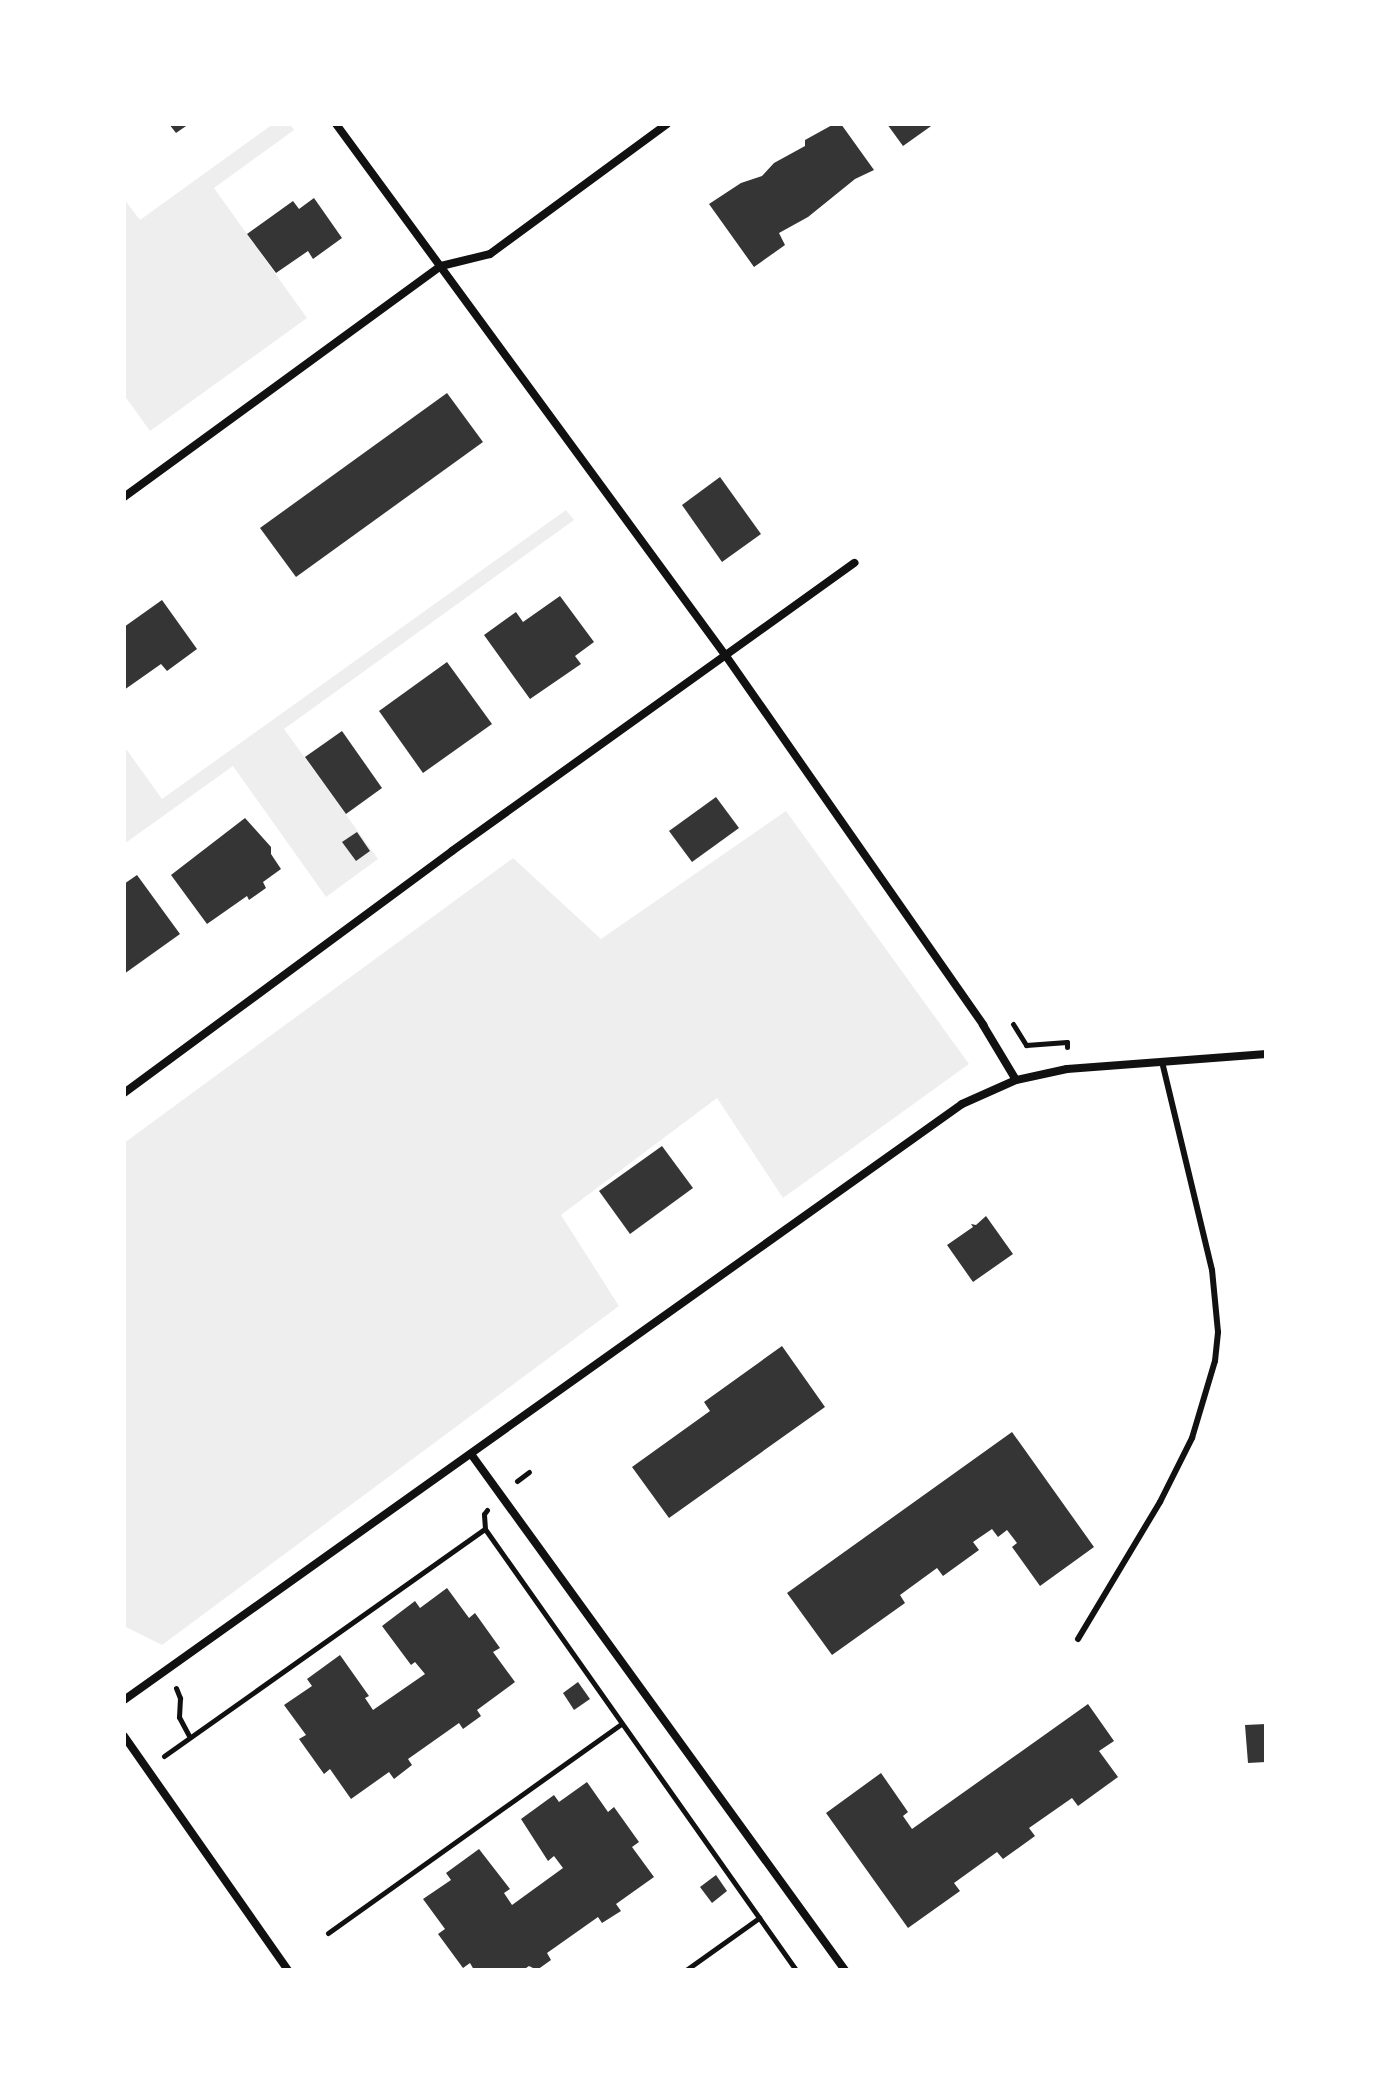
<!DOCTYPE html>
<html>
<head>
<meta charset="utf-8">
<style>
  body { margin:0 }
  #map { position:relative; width:1390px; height:2094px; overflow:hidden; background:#fff; font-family:"Exo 2",sans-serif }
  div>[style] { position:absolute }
  .green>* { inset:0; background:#eee }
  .building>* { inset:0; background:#353535 }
  .path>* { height:5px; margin:-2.5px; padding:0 2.5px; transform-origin:2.5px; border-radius:2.5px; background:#111 }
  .service>* { height:6px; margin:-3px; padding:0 3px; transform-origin:3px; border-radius:3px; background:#111 }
  .minor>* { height:8px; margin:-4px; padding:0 4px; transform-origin:4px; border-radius:4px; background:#111 }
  span { translate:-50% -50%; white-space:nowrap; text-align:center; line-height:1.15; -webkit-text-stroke:7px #fff; paint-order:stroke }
  .frame { position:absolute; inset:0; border:126px solid #fff; pointer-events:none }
</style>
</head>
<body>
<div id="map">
  <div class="green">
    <div style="clip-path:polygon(273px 124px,290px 124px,294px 130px,214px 188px,307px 318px,150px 431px,124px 395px,124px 199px,140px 220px)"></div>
    <div style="clip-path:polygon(566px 510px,574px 520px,284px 729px,378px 859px,326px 897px,233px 766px,124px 844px,124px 746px,162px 799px)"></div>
    <div style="clip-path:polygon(786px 811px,969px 1064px,783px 1198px,717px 1098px,561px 1215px,619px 1306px,162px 1645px,124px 1626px,124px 1143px,513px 858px,601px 939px)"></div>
  </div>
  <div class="building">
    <div style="clip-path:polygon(169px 124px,189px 124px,176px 133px)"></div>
    <div style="clip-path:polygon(834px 124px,841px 124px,874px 170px,855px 179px,808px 217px,779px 233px,785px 245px,754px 267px,709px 204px,741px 183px,762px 176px,774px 163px,805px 146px,805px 140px)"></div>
    <div style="clip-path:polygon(887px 124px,934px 124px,903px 146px)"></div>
    <div style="clip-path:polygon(314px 198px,342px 238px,313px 259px,308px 251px,276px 273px,247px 234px,293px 201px,299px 209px)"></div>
    <div style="clip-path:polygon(447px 393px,483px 442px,296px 577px,260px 528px)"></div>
    <div style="clip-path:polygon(720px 477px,761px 534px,722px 562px,682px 505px)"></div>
    <div style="clip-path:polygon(560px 596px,594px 642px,575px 656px,581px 664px,530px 699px,484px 635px,516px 612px,523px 622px)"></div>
    <div style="clip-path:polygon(162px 600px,197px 649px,167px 671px,161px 664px,124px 690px,124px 627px)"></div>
    <div style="clip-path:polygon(447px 662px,492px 724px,423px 773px,379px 711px)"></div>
    <div style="clip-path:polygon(342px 731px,382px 788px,346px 814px,305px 757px)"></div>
    <div style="clip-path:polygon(716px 797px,739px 828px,692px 862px,669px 831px)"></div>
    <div style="clip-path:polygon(245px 818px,271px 847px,271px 854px,281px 869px,263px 882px,266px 888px,249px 900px,247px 896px,207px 924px,171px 875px)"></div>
    <div style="clip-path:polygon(357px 832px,370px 851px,356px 861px,342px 842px)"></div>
    <div style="clip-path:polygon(137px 875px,180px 934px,124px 974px,124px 884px)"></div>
    <div style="clip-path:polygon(662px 1146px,693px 1188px,630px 1234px,599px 1191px)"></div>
    <div style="clip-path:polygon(986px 1216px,1013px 1254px,973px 1282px,947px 1245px,973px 1227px,971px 1224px,976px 1225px)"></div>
    <div style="clip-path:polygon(782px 1346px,825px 1407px,669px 1518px,632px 1467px,710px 1411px,704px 1402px)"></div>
    <div style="clip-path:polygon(1012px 1432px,1094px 1547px,1040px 1586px,1012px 1547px,1017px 1543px,1007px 1530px,998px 1537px,992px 1529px,973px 1542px,979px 1550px,943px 1576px,937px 1568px,900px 1595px,905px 1603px,832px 1655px,787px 1593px)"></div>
    <div style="clip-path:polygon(447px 1588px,469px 1618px,475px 1613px,500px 1648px,493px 1652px,515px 1682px,477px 1710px,481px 1716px,463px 1729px,459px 1723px,408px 1759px,412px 1765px,394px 1779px,389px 1772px,351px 1799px,330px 1769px,324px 1774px,299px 1739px,306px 1735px,284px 1705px,312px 1686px,307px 1679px,340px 1655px,369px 1696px,365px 1698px,373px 1710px,425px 1674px,415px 1662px,411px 1665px,382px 1626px,415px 1601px,420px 1608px)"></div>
    <div style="clip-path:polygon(578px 1682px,590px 1699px,574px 1710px,563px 1693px)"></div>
    <div style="clip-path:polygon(1088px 1704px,1114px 1741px,1099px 1751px,1118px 1777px,1078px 1806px,1072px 1798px,1029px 1828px,1035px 1836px,1003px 1859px,997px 1852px,954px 1883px,960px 1891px,908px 1928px,826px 1813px,881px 1773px,908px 1812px,903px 1816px,912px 1829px)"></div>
    <div style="clip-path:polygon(1266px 1724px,1266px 1762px,1248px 1763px,1245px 1725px)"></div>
    <div style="clip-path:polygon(587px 1782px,608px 1812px,614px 1807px,639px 1842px,632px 1847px,654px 1877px,616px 1904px,621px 1911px,602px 1923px,598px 1917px,547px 1953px,551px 1960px,537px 1970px,529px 1966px,523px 1970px,474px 1970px,470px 1963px,463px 1968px,438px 1934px,445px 1929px,423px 1899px,451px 1880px,446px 1873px,479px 1849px,510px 1889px,504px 1893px,512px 1905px,563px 1868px,554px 1856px,548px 1861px,521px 1819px,554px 1795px,559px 1802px)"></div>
    <div style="clip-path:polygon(716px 1875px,727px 1891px,712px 1903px,700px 1887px)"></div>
  </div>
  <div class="path">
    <div style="left:1013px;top:1024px;width:25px;rotate:58deg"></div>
    <div style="left:1026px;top:1045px;width:41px;rotate:-4.2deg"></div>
    <div style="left:1067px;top:1042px;width:5px;rotate:90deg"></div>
    <div style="left:517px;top:1481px;width:15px;rotate:-37deg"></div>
    <div style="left:485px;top:1529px;width:540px;rotate:54.81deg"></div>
    <div style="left:176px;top:1688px;width:11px;rotate:68deg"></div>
    <div style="left:180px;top:1698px;width:19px;rotate:93deg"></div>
    <div style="left:179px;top:1717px;width:21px;rotate:62deg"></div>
    <div style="left:164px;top:1756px;width:393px;rotate:-35.3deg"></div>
    <div style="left:485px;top:1529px;width:15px;rotate:-94deg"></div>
    <div style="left:484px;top:1514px;width:5px;rotate:-53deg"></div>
    <div style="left:328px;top:1933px;width:360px;rotate:-35.5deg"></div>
    <div style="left:686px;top:1970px;width:90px;rotate:-35.5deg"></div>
  </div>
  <div class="service">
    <div style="left:1078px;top:1639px;width:160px;rotate:-59.1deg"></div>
    <div style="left:1160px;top:1502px;width:72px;rotate:-63.4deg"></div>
    <div style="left:1192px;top:1438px;width:80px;rotate:-73.4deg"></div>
    <div style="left:1215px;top:1361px;width:29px;rotate:-84deg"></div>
    <div style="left:1218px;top:1332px;width:62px;rotate:-95.5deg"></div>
    <div style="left:1212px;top:1270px;width:214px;rotate:-103.5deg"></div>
  </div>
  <div class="minor">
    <div style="left:336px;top:124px;width:660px;rotate:53.76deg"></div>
    <div style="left:726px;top:656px;width:450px;rotate:55.1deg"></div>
    <div style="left:983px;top:1025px;width:64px;rotate:59deg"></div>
    <div style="left:124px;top:497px;width:392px;rotate:-36.1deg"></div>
    <div style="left:441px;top:266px;width:50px;rotate:-13.8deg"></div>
    <div style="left:490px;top:254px;width:220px;rotate:-36.3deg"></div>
    <div style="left:124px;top:1093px;width:408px;rotate:-36.4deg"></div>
    <div style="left:452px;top:851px;width:495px;rotate:-35.6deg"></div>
    <div style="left:471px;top:1454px;width:637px;rotate:54.07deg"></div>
    <div style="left:124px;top:1700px;width:1028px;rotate:-35.42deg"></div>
    <div style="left:962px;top:1104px;width:59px;rotate:-24deg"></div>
    <div style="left:1016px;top:1080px;width:52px;rotate:-12.2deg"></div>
    <div style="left:1067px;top:1069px;width:200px;rotate:-4.3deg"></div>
    <div style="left:124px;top:1736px;width:286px;rotate:55deg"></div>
  </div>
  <div class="frame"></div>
</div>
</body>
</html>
